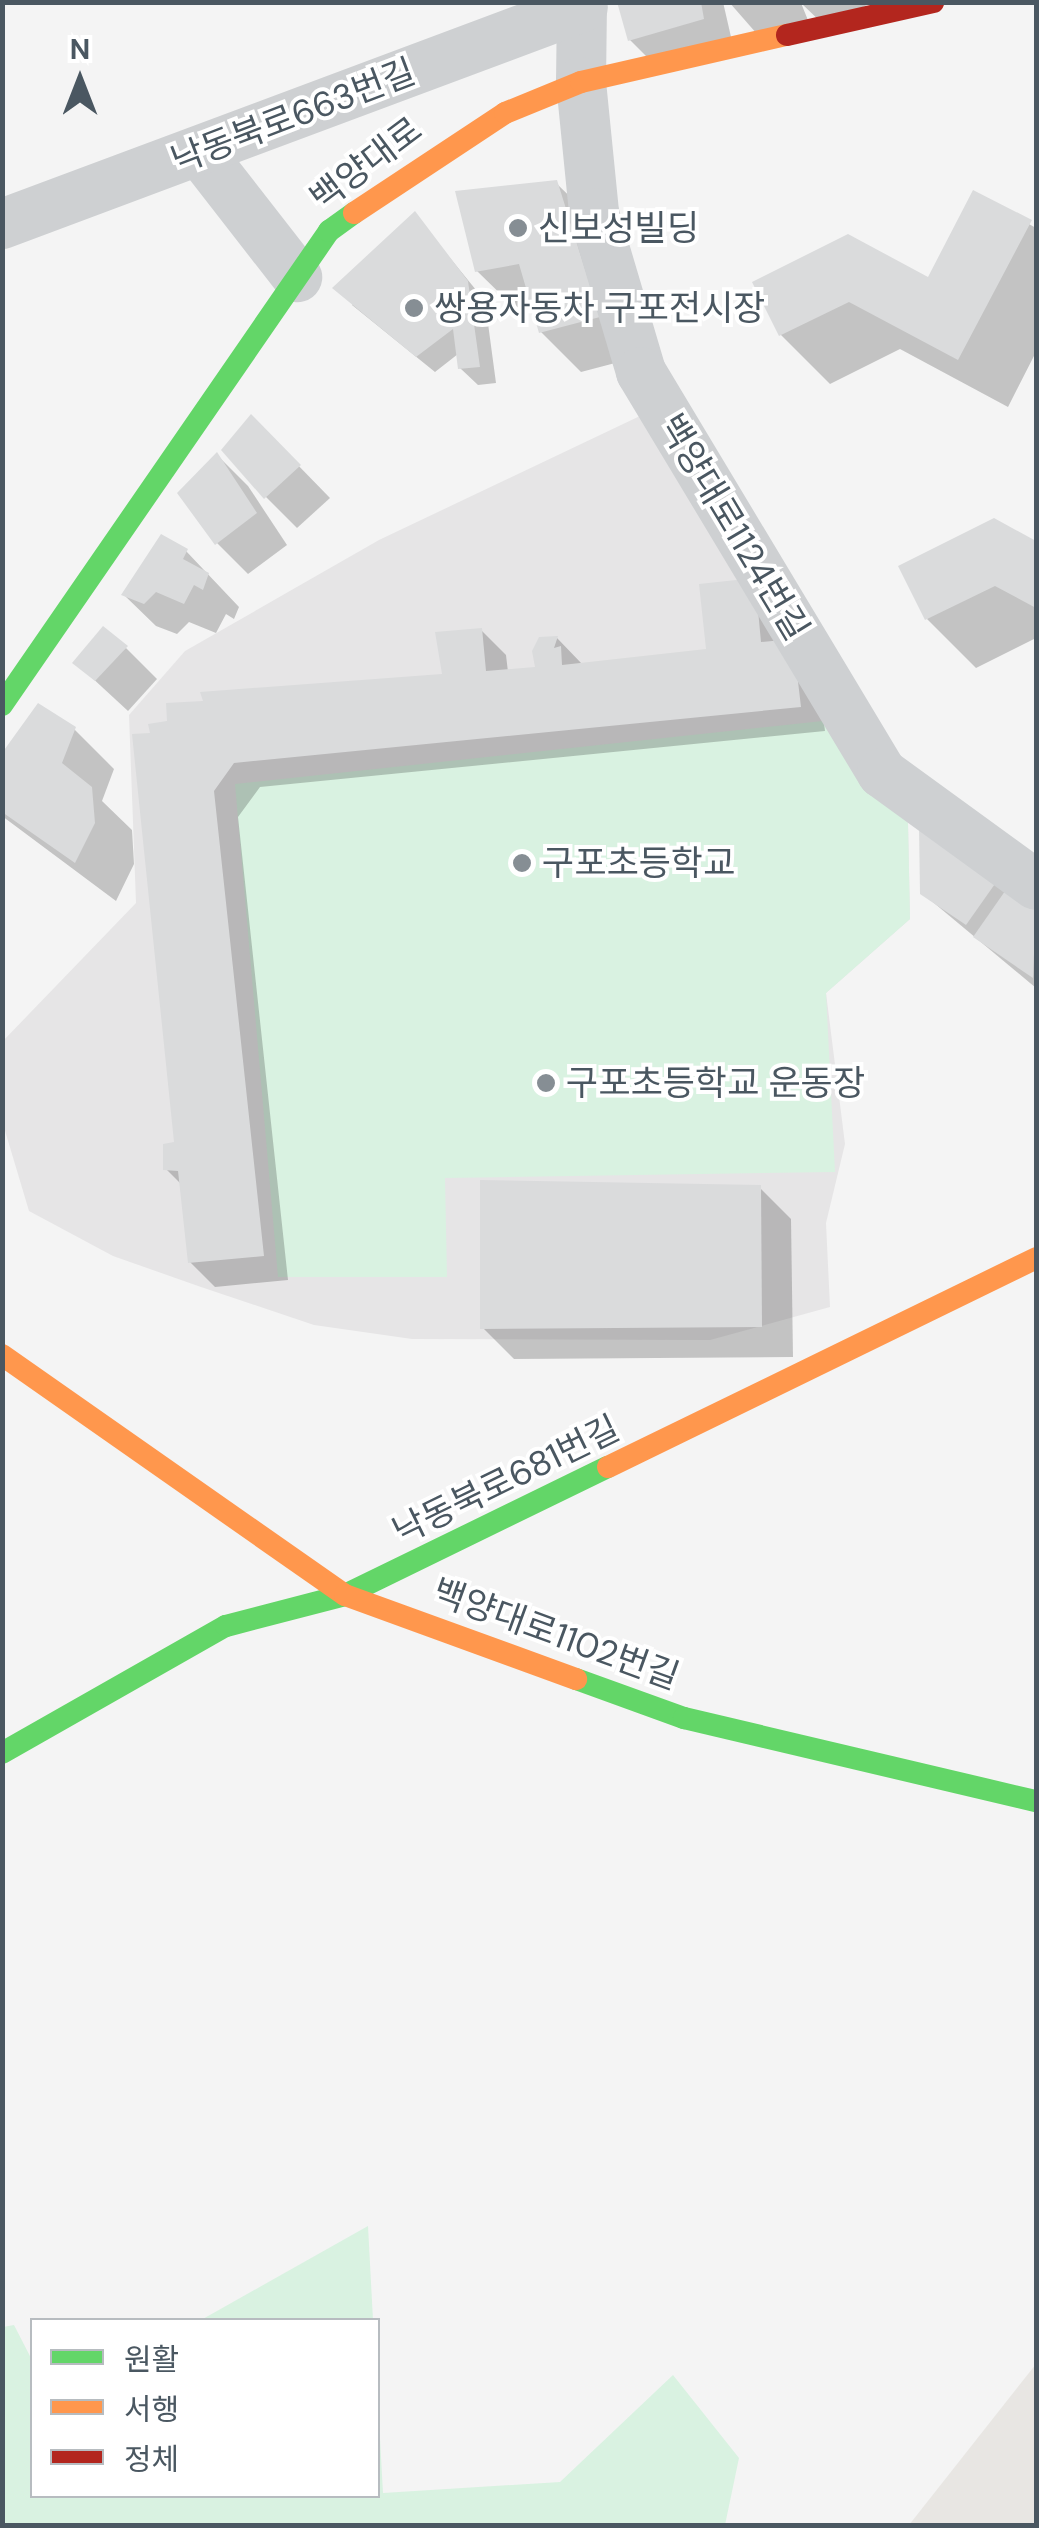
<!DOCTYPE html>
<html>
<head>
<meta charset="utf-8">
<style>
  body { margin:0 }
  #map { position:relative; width:1039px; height:2528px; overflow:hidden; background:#f4f4f4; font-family:"DM Sans","Noto Sans KR",sans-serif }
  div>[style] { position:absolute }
  .commercial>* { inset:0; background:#e8e6e3 }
  .education>* { inset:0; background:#e6e5e6 }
  .green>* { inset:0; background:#d9f2e1 }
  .shadow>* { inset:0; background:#0003 }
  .building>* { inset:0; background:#dadbdc }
  .street>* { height:50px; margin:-25px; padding:0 25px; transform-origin:25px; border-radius:25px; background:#ced0d2 }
  .fast>* { height:22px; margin:-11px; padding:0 11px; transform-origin:11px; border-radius:11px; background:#63d668 }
  .slow>* { height:22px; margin:-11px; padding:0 11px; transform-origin:11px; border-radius:11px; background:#ff974d }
  .jam>* { height:22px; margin:-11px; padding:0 11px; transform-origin:11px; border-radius:11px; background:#b3261e }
  .dots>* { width:28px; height:28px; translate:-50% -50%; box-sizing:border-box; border:5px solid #fff; border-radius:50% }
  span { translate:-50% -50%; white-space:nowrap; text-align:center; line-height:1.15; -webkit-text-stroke:8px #fff; paint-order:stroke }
  .street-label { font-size:35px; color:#4a5761 }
  .poi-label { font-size:35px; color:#4a5761 }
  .left { translate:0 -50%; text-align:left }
  .frame { position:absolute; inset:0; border:5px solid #4a5761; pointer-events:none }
  .legend { position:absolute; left:30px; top:2318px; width:350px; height:180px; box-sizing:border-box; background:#fff; border:2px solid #b7bcc0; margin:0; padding:12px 18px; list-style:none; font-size:30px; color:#4a5761 }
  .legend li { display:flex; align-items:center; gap:20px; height:50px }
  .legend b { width:50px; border:2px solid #b7bcc0 }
  .north { position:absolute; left:30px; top:30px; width:100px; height:100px; -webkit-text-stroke:8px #fff; paint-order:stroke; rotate:0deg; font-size:28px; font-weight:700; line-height:40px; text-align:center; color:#4a5761 }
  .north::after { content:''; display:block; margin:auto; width:35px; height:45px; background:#4a5761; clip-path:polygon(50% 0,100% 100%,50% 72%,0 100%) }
</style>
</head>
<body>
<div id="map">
  <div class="commercial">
    <div style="clip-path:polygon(1036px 2364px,1036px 2525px,909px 2525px)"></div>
  </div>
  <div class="education">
    <div style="clip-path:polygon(661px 406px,728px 532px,908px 823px,910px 919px,826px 993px,845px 1144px,826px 1223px,830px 1307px,710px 1340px,412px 1339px,314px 1325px,201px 1287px,113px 1256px,29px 1211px,3px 1124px,2px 1042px,136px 903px,129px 715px,185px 651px,379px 540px)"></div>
  </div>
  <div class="green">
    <div style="clip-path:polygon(823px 721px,908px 823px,910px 919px,826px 993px,835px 1172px,445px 1178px,447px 1277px,278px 1277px,235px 784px)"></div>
    <div style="clip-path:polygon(368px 2226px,373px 2320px,201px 2320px)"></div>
    <div style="clip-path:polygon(14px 2325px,32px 2360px,32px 2496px,378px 2496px,378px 2402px,383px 2493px,560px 2482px,673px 2375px,739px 2458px,725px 2525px,3px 2525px,3px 2327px)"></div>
  </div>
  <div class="shadow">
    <div style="clip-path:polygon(620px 2px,723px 2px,734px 50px,661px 71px,630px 40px)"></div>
    <div style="clip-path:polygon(729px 2px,873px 2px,825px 26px,801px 3px,812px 30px,764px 42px)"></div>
    <div style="clip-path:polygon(556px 183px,597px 223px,638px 357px,581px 372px,541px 332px,534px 308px,518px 311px,477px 271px)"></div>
    <div style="clip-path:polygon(974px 193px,1036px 228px,1036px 352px,1008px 407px,900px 349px,830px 384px,781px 335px,755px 283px,929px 280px)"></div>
    <div style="clip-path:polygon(415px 215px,485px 301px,496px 383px,478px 385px,460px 368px,458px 354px,435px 372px,352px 305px)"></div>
    <div style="clip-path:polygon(251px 417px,330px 498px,297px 528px,266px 497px)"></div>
    <div style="clip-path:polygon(217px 455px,248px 486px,287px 545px,248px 574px,217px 543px)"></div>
    <div style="clip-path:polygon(994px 521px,1036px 544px,1036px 638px,976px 668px,927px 619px)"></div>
    <div style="clip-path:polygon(186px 551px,239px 607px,234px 619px,226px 614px,216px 633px,189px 622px,177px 634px,156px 626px,124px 595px)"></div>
    <div style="clip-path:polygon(754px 581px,817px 667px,825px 731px,260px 787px,238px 817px,288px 1280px,215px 1287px,190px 1262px,182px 1185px,166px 1169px,177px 1144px,134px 737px,445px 676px,481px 630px,506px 655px,508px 672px,538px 669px,557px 638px,583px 665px,708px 652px)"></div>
    <div style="clip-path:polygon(126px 648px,157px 679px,128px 711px,76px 663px)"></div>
    <div style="clip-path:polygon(74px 729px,114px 769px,102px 801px,132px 830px,134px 864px,116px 901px,2px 816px,2px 757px)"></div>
    <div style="clip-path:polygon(921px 831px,1036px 906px,1036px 988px,922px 893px)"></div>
    <div style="clip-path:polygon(760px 1188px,791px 1219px,793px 1357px,514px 1359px,483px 1328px)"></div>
  </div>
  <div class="building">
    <div style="clip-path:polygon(617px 2px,701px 2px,704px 19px,628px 41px)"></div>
    <div style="clip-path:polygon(557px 180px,600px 317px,539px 333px,519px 264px,475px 272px,455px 191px)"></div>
    <div style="clip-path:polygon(973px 190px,1032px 220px,958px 360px,849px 302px,779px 336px,752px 282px,848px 234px,928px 277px)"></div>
    <div style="clip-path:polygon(415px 211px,468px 281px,480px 367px,458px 369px,453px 329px,416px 357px,332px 288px)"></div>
    <div style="clip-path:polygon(251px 414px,301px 465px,264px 499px,221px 450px)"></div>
    <div style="clip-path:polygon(217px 452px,257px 513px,215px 545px,177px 493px)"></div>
    <div style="clip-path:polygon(994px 518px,1036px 541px,1036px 608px,995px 586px,925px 620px,898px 566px)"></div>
    <div style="clip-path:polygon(161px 534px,188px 549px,183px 559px,209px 573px,203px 590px,194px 585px,184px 604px,156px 592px,144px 604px,121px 595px)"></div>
    <div style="clip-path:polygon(755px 578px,761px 642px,793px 639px,801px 707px,234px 763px,214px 791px,264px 1256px,188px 1263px,178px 1171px,163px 1170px,163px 1144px,174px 1142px,132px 734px,150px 733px,148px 724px,167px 721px,166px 703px,203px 701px,200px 692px,442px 674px,435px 632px,482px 628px,486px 671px,535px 667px,532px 651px,539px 637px,558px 636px,554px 648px,561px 646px,562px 665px,706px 649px,699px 584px)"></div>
    <div style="clip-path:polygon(103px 626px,128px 646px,95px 681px,72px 663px)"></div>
    <div style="clip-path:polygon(38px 703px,76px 727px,62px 763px,92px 787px,95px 823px,75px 863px,2px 812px,2px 753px)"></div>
    <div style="clip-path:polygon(919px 826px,997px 881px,966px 925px,920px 894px)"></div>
    <div style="clip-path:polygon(1010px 884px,1036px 903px,1033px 978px,973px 937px)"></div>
    <div style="clip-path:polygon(480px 1180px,761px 1185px,762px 1327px,480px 1329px)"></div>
  </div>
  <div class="street">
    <div style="left:582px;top:2px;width:80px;rotate:90.7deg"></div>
    <div style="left:581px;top:82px;width:132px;rotate:84.3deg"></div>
    <div style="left:594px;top:213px;width:166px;rotate:73.5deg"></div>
    <div style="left:641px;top:372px;width:468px;rotate:59deg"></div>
    <div style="left:882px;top:773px;width:190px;rotate:36deg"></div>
    <div style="left:199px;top:151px;width:160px;rotate:52.1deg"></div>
    <div style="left:2px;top:224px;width:620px;rotate:-20.48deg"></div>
  </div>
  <div class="fast">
    <div style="left:2px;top:705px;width:576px;rotate:-55.4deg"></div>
    <div style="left:329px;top:231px;width:31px;rotate:-36deg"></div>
    <div style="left:576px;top:1679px;width:115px;rotate:19.9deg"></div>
    <div style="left:684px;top:1718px;width:362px;rotate:13.3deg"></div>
    <div style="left:2px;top:1753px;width:257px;rotate:-29.6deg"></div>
    <div style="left:226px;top:1626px;width:123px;rotate:-14.6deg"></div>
    <div style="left:345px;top:1595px;width:292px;rotate:-26deg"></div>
  </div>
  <div class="slow">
    <div style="left:354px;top:213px;width:181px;rotate:-33.5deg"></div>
    <div style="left:505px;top:113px;width:82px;rotate:-22.2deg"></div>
    <div style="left:581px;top:82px;width:211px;rotate:-12.9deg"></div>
    <div style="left:2px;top:1355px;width:419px;rotate:35deg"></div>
    <div style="left:345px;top:1595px;width:246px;rotate:20deg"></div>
    <div style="left:608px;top:1467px;width:476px;rotate:-26deg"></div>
  </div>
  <div class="jam">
    <div style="left:787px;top:35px;width:150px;rotate:-12.7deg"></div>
  </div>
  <div class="dots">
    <div style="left:518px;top:228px;background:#868e94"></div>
    <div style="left:414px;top:308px;background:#868e94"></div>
    <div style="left:522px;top:863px;background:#868e94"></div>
    <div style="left:546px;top:1083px;background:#868e94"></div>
  </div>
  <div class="street-label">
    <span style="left:293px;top:116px;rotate:-21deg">낙동북로663번길</span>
    <span style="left:366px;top:164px;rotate:-37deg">백양대로</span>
    <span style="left:734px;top:527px;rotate:59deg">백양대로1124번길</span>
    <span style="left:506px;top:1480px;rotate:-26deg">낙동북로681번길</span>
    <span style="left:556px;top:1634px;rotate:20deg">백양대로1102번길</span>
  </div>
  <div class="poi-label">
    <span class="left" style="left:538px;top:228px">신보성빌딩</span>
    <span class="left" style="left:434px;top:308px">쌍용자동차 구포전시장</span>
    <span class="left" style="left:542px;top:863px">구포초등학교</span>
    <span class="left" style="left:566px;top:1083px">구포초등학교 운동장</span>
  </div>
  <div class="frame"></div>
  <ul class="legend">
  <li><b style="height:12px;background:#63d668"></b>원활</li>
  <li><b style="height:12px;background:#ff974d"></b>서행</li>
  <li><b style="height:12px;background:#b3261e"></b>정체</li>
  </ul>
  <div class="north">N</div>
</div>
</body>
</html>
